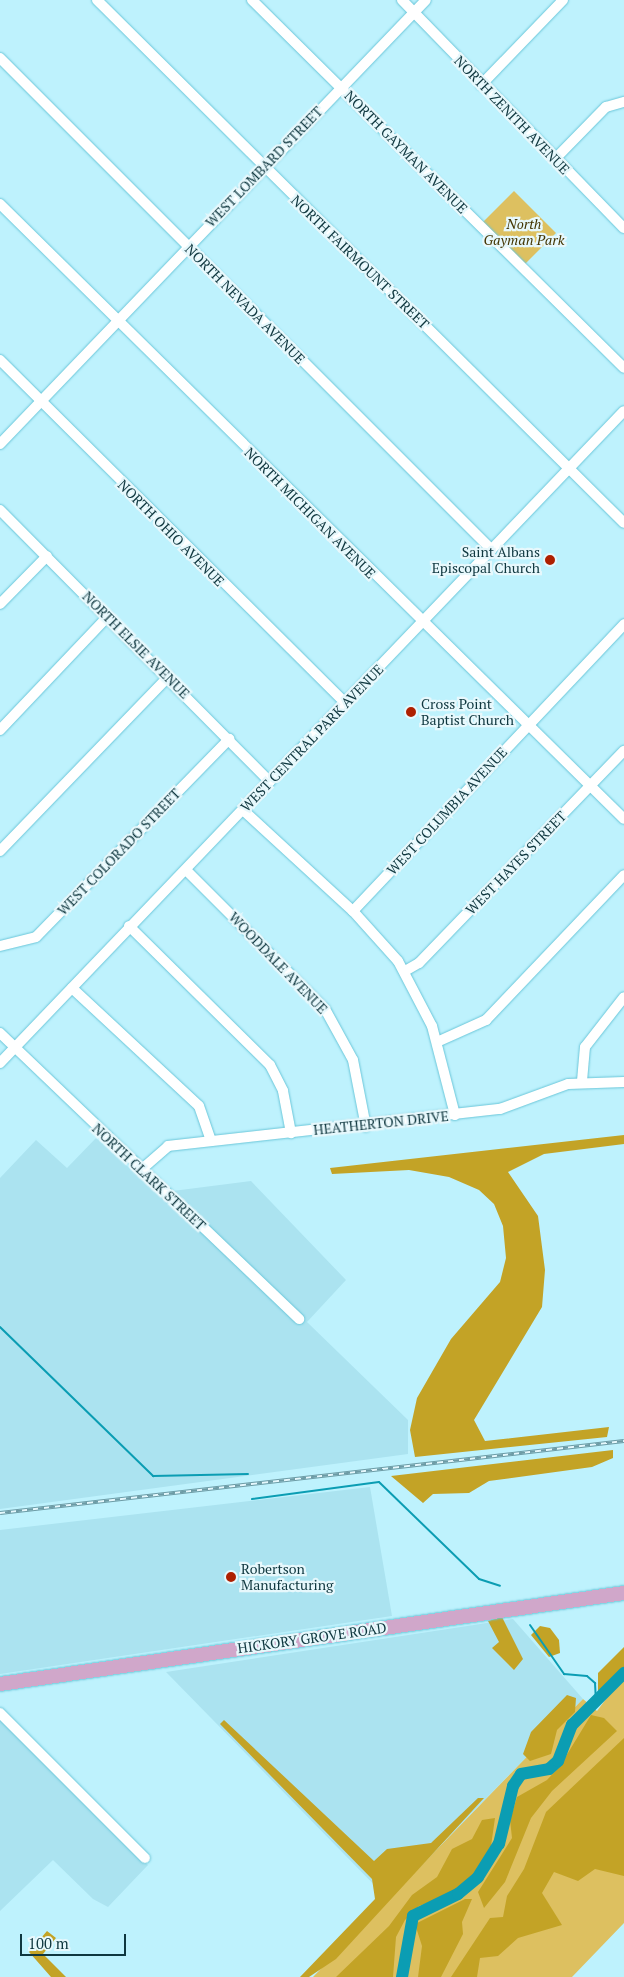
<!DOCTYPE html>
<html>
<head>
<meta charset="utf-8">
<style>
  body { margin:0 }
  #map { position:relative; width:624px; height:1977px; overflow:hidden; background:#bef2fd; font-family:"PT Serif",serif }
  div>[style] { position:absolute }
  .built>* { inset:0; background:#abe3f0 }
  .green>* { inset:0; background:#ddc060 }
  .forest>* { inset:0; background:#c3a326 }
  .stream>* { height:2px; margin:-1px; padding:0 1px; transform-origin:1px; border-radius:1px; background:#0b9db3 }
  .river>* { height:12px; margin:-6px; padding:0 6px; transform-origin:6px; border-radius:6px; background:#0b9db3 }
  .roads { filter:drop-shadow(0 0 1px #6ac6d9) drop-shadow(0 0 1px #6ac6d9) }
  .minor>* { height:10px; margin:-5px; padding:0 5px; transform-origin:5px; border-radius:5px; background:#fff }
  .major>* { height:14px; margin:-7px; padding:0 7px; transform-origin:7px; border-radius:7px; background:#d0a7ca }
  .rail>* { height:4px; margin-top:-2px; transform-origin:0; background:repeating-linear-gradient(90deg,#e7f8fc 0 5.5px,#6d9ba5 0 11px); box-sizing:border-box; border-block:1px solid #6d9ba5 }
  .dots>* { width:14px; height:14px; translate:-50% -50%; box-sizing:border-box; border:2px solid #e7f8fc; border-radius:50% }
  span { translate:-50% -50%; white-space:nowrap; text-align:center; line-height:1.15; -webkit-text-stroke:4.5px #e7f8fc; paint-order:stroke }
  .street-label { font-size:14px; color:#0f373f }
  .park-label { font-size:14px; color:#433502; font-style:italic }
  .poi-label { font-size:14px; color:#0f373f }
  .right { translate:-100% -50%; text-align:right }
  .left { translate:0 -50%; text-align:left }
  .scale { position:absolute; left:20px; top:1934px; width:106px; height:22px; box-sizing:border-box; border:2px solid #0f373f; border-top:0; padding-left:6px; font-size:15px; line-height:18px; white-space:nowrap; color:#0f373f; -webkit-text-stroke:4px #e7f8fc; paint-order:stroke }
</style>
</head>
<body>
<div id="map">
  <div class="built">
    <div style="clip-path:polygon(96px 1138px,157px 1193px,251px 1181px,346px 1280px,307px 1322px,408px 1420px,408px 1454px,0 1509px,0 1178px,36px 1140px,67px 1168px)"></div>
    <div style="clip-path:polygon(370px 1487px,392px 1616px,0 1674px,0 1530px)"></div>
    <div style="clip-path:polygon(513px 1619px,583px 1699px,388px 1899px,166px 1672px)"></div>
    <div style="clip-path:polygon(0 1719px,148px 1865px,108px 1907px,93px 1899px,53px 1860px,0 1911px)"></div>
  </div>
  <div class="green">
    <div style="clip-path:polygon(514px 191px,556px 233px,524px 265px,483px 222px)"></div>
    <div style="clip-path:polygon(624px 1675px,624px 1923px,572px 1977px,313px 1977px,583px 1699px,597px 1711px)"></div>
  </div>
  <div class="forest">
    <div style="clip-path:polygon(624px 1135px,624px 1144px,544px 1154px,508px 1172px,538px 1216px,545px 1270px,542px 1307px,474px 1420px,485px 1441px,609px 1427px,607px 1437px,415px 1457px,410px 1430px,417px 1398px,451px 1339px,500px 1282px,506px 1258px,503px 1226px,494px 1204px,479px 1190px,449px 1177px,409px 1170px,332px 1174px,330px 1168px)"></div>
    <div style="clip-path:polygon(613px 1450px,613px 1458px,592px 1467px,489px 1481px,469px 1493px,433px 1494px,423px 1503px,391px 1476px)"></div>
    <div style="clip-path:polygon(502px 1617px,523px 1659px,514px 1670px,492px 1648px,499px 1642px,488px 1621px)"></div>
    <div style="clip-path:polygon(540px 1626px,550px 1628px,559px 1640px,560px 1653px,549px 1657px,531px 1635px)"></div>
    <div style="clip-path:polygon(624px 1647px,624px 1669px,613px 1679px,603px 1701px,598px 1697px,598px 1673px)"></div>
    <div style="clip-path:polygon(567px 1695px,576px 1698px,575px 1712px,557px 1730px,551px 1754px,530px 1761px,523px 1754px,531px 1732px)"></div>
    <div style="clip-path:polygon(591px 1715px,604px 1718px,617px 1731px,552px 1791px,531px 1818px,505px 1882px,484px 1908px,478px 1892px,512px 1838px,510px 1820px,517px 1797px,547px 1780px,560px 1766px)"></div>
    <div style="clip-path:polygon(224px 1720px,374px 1861px,387px 1849px,431px 1843px,478px 1798px,484px 1798px,336px 1959px,309px 1977px,300px 1977px,375px 1899px,372px 1879px,220px 1724px)"></div>
    <div style="clip-path:polygon(624px 1738px,624px 1876px,595px 1869px,578px 1881px,554px 1872px,542px 1893px,562px 1925px,518px 1938px,498px 1956px,480px 1958px,477px 1977px,451px 1977px,490px 1918px,503px 1917px,507px 1896px,524px 1869px,546px 1812px)"></div>
    <div style="clip-path:polygon(495px 1818px,490px 1853px,469px 1881px,451px 1894px,419px 1906px,405px 1920px,396px 1937px,393px 1977px,336px 1977px,389px 1926px,412px 1895px,437px 1877px,452px 1849px,472px 1839px,482px 1820px)"></div>
    <div style="clip-path:polygon(465px 1899px,472px 1899px,462px 1922px,463px 1934px,441px 1977px,418px 1977px,422px 1946px,415px 1924px)"></div>
    <div style="clip-path:polygon(47px 1931px,56px 1938px,43px 1954px,66px 1977px,51px 1977px,29px 1952px)"></div>
  </div>
  <div class="stream">
    <div style="left:0;top:1327px;width:214px;rotate:44.2deg"></div>
    <div style="left:153px;top:1476px;width:95px;rotate:-1.2deg"></div>
    <div style="left:252px;top:1499px;width:128px;rotate:-7.6deg"></div>
    <div style="left:379px;top:1482px;width:139px;rotate:44.1deg"></div>
    <div style="left:479px;top:1579px;width:22px;rotate:18deg"></div>
    <div style="left:530px;top:1625px;width:60px;rotate:55.2deg"></div>
    <div style="left:564px;top:1674px;width:23px;rotate:5deg"></div>
    <div style="left:587px;top:1676px;width:11px;rotate:41deg"></div>
    <div style="left:595px;top:1683px;width:21px;rotate:87deg"></div>
  </div>
  <div class="river">
    <div style="left:402px;top:1977px;width:62px;rotate:-79.8deg"></div>
    <div style="left:413px;top:1916px;width:50px;rotate:-26.1deg"></div>
    <div style="left:458px;top:1894px;width:26px;rotate:-40deg"></div>
    <div style="left:478px;top:1877px;width:39px;rotate:-58deg"></div>
    <div style="left:499px;top:1844px;width:60px;rotate:-76.4deg"></div>
    <div style="left:513px;top:1786px;width:14px;rotate:-56deg"></div>
    <div style="left:521px;top:1774px;width:28px;rotate:-10deg"></div>
    <div style="left:549px;top:1769px;width:12px;rotate:-42deg"></div>
    <div style="left:558px;top:1761px;width:39px;rotate:-69deg"></div>
    <div style="left:572px;top:1725px;width:74px;rotate:-45deg"></div>
  </div>
  <div class="roads">
    <div class="minor">
      <div style="left:97px;top:0;width:742px;rotate:44.78deg"></div>
      <div style="left:252px;top:0;width:523px;rotate:44.69deg"></div>
      <div style="left:402px;top:0;width:318px;rotate:45.8deg"></div>
      <div style="left:0;top:58px;width:694px;rotate:45deg"></div>
      <div style="left:481px;top:85px;width:118px;rotate:-46deg"></div>
      <div style="left:555px;top:159px;width:73px;rotate:-45.6deg"></div>
      <div style="left:606px;top:107px;width:19px;rotate:-16deg"></div>
      <div style="left:0;top:204px;width:876px;rotate:44.58deg"></div>
      <div style="left:0;top:360px;width:486px;rotate:44.8deg"></div>
      <div style="left:0;top:444px;width:615px;rotate:-46.19deg"></div>
      <div style="left:0;top:510px;width:383px;rotate:45.2deg"></div>
      <div style="left:0;top:604px;width:67px;rotate:-45.6deg"></div>
      <div style="left:0;top:730px;width:157px;rotate:-46.5deg"></div>
      <div style="left:243px;top:810px;width:149px;rotate:42.6deg"></div>
      <div style="left:353px;top:911px;width:67px;rotate:48deg"></div>
      <div style="left:398px;top:961px;width:73px;rotate:62.4deg"></div>
      <div style="left:432px;top:1026px;width:92px;rotate:75.5deg"></div>
      <div style="left:0;top:851px;width:243px;rotate:-46deg"></div>
      <div style="left:186px;top:870px;width:197px;rotate:45deg"></div>
      <div style="left:325px;top:1009px;width:58px;rotate:61.2deg"></div>
      <div style="left:353px;top:1060px;width:68px;rotate:79deg"></div>
      <div style="left:353px;top:911px;width:395px;rotate:-46.6deg"></div>
      <div style="left:129px;top:926px;width:198px;rotate:44.6deg"></div>
      <div style="left:270px;top:1065px;width:29px;rotate:63deg"></div>
      <div style="left:283px;top:1091px;width:43px;rotate:79.2deg"></div>
      <div style="left:0;top:946px;width:37px;rotate:-14deg"></div>
      <div style="left:36px;top:937px;width:277px;rotate:-45.7deg"></div>
      <div style="left:405px;top:971px;width:16px;rotate:-30deg"></div>
      <div style="left:419px;top:963px;width:295px;rotate:-46deg"></div>
      <div style="left:72px;top:988px;width:173px;rotate:42.9deg"></div>
      <div style="left:199px;top:1106px;width:37px;rotate:71deg"></div>
      <div style="left:0;top:1033px;width:414px;rotate:43.7deg"></div>
      <div style="left:437px;top:1042px;width:54px;rotate:-24.2deg"></div>
      <div style="left:486px;top:1020px;width:200px;rotate:-46.4deg"></div>
      <div style="left:0;top:1063px;width:902px;rotate:-46.26deg"></div>
      <div style="left:582px;top:1081px;width:34px;rotate:-85deg"></div>
      <div style="left:585px;top:1047px;width:63px;rotate:-52deg"></div>
      <div style="left:142px;top:1169px;width:35px;rotate:-41deg"></div>
      <div style="left:168px;top:1146px;width:334px;rotate:-6.4deg"></div>
      <div style="left:500px;top:1109px;width:72px;rotate:-20.2deg"></div>
      <div style="left:568px;top:1084px;width:56px;rotate:-2deg"></div>
      <div style="left:0;top:1713px;width:205px;rotate:45deg"></div>
    </div>
    <div class="major">
      <div style="left:0;top:1684px;width:631px;rotate:-8.3deg"></div>
    </div>
  </div>
  <div class="rail">
    <div style="left:0;top:1513px;width:628px;rotate:-6.58deg"></div>
  </div>
  <div class="dots">
    <div style="left:550px;top:560px;background:#ae2000"></div>
    <div style="left:411px;top:712px;background:#ae2000"></div>
    <div style="left:231px;top:1577px;background:#ae2000"></div>
  </div>
  <div class="street-label">
    <span style="left:512px;top:115px;rotate:46deg">NORTH ZENITH AVENUE</span>
    <span style="left:406px;top:152px;rotate:45deg">NORTH GAYMAN AVENUE</span>
    <span style="left:264px;top:167px;rotate:-46deg">WEST LOMBARD STREET</span>
    <span style="left:360px;top:262px;rotate:44deg">NORTH FAIRMOUNT STREET</span>
    <span style="left:245px;top:304px;rotate:45deg">NORTH NEVADA AVENUE</span>
    <span style="left:310px;top:513px;rotate:45deg">NORTH MICHIGAN AVENUE</span>
    <span style="left:171px;top:533px;rotate:45deg">NORTH OHIO AVENUE</span>
    <span style="left:136px;top:645px;rotate:45deg">NORTH ELSIE AVENUE</span>
    <span style="left:312px;top:738px;rotate:-46deg">WEST CENTRAL PARK AVENUE</span>
    <span style="left:447px;top:811px;rotate:-47deg">WEST COLUMBIA AVENUE</span>
    <span style="left:119px;top:852px;rotate:-46deg">WEST COLORADO STREET</span>
    <span style="left:516px;top:863px;rotate:-46deg">WEST HAYES STREET</span>
    <span style="left:278px;top:963px;rotate:46deg">WOODDALE AVENUE</span>
    <span style="left:381px;top:1123px;rotate:-6deg">HEATHERTON DRIVE</span>
    <span style="left:149px;top:1177px;rotate:43deg">NORTH CLARK STREET</span>
    <span style="left:312px;top:1638px;rotate:-8deg">HICKORY GROVE ROAD</span>
  </div>
  <div class="park-label">
    <span style="left:524px;top:232px">North<br>Gayman Park</span>
  </div>
  <div class="poi-label">
    <span class="right" style="left:540px;top:560px">Saint Albans<br>Episcopal Church</span>
    <span class="left" style="left:421px;top:712px">Cross Point<br>Baptist Church</span>
    <span class="left" style="left:241px;top:1577px">Robertson<br>Manufacturing</span>
  </div>
  <div class="scale">100 m</div>
</div>
</body>
</html>
